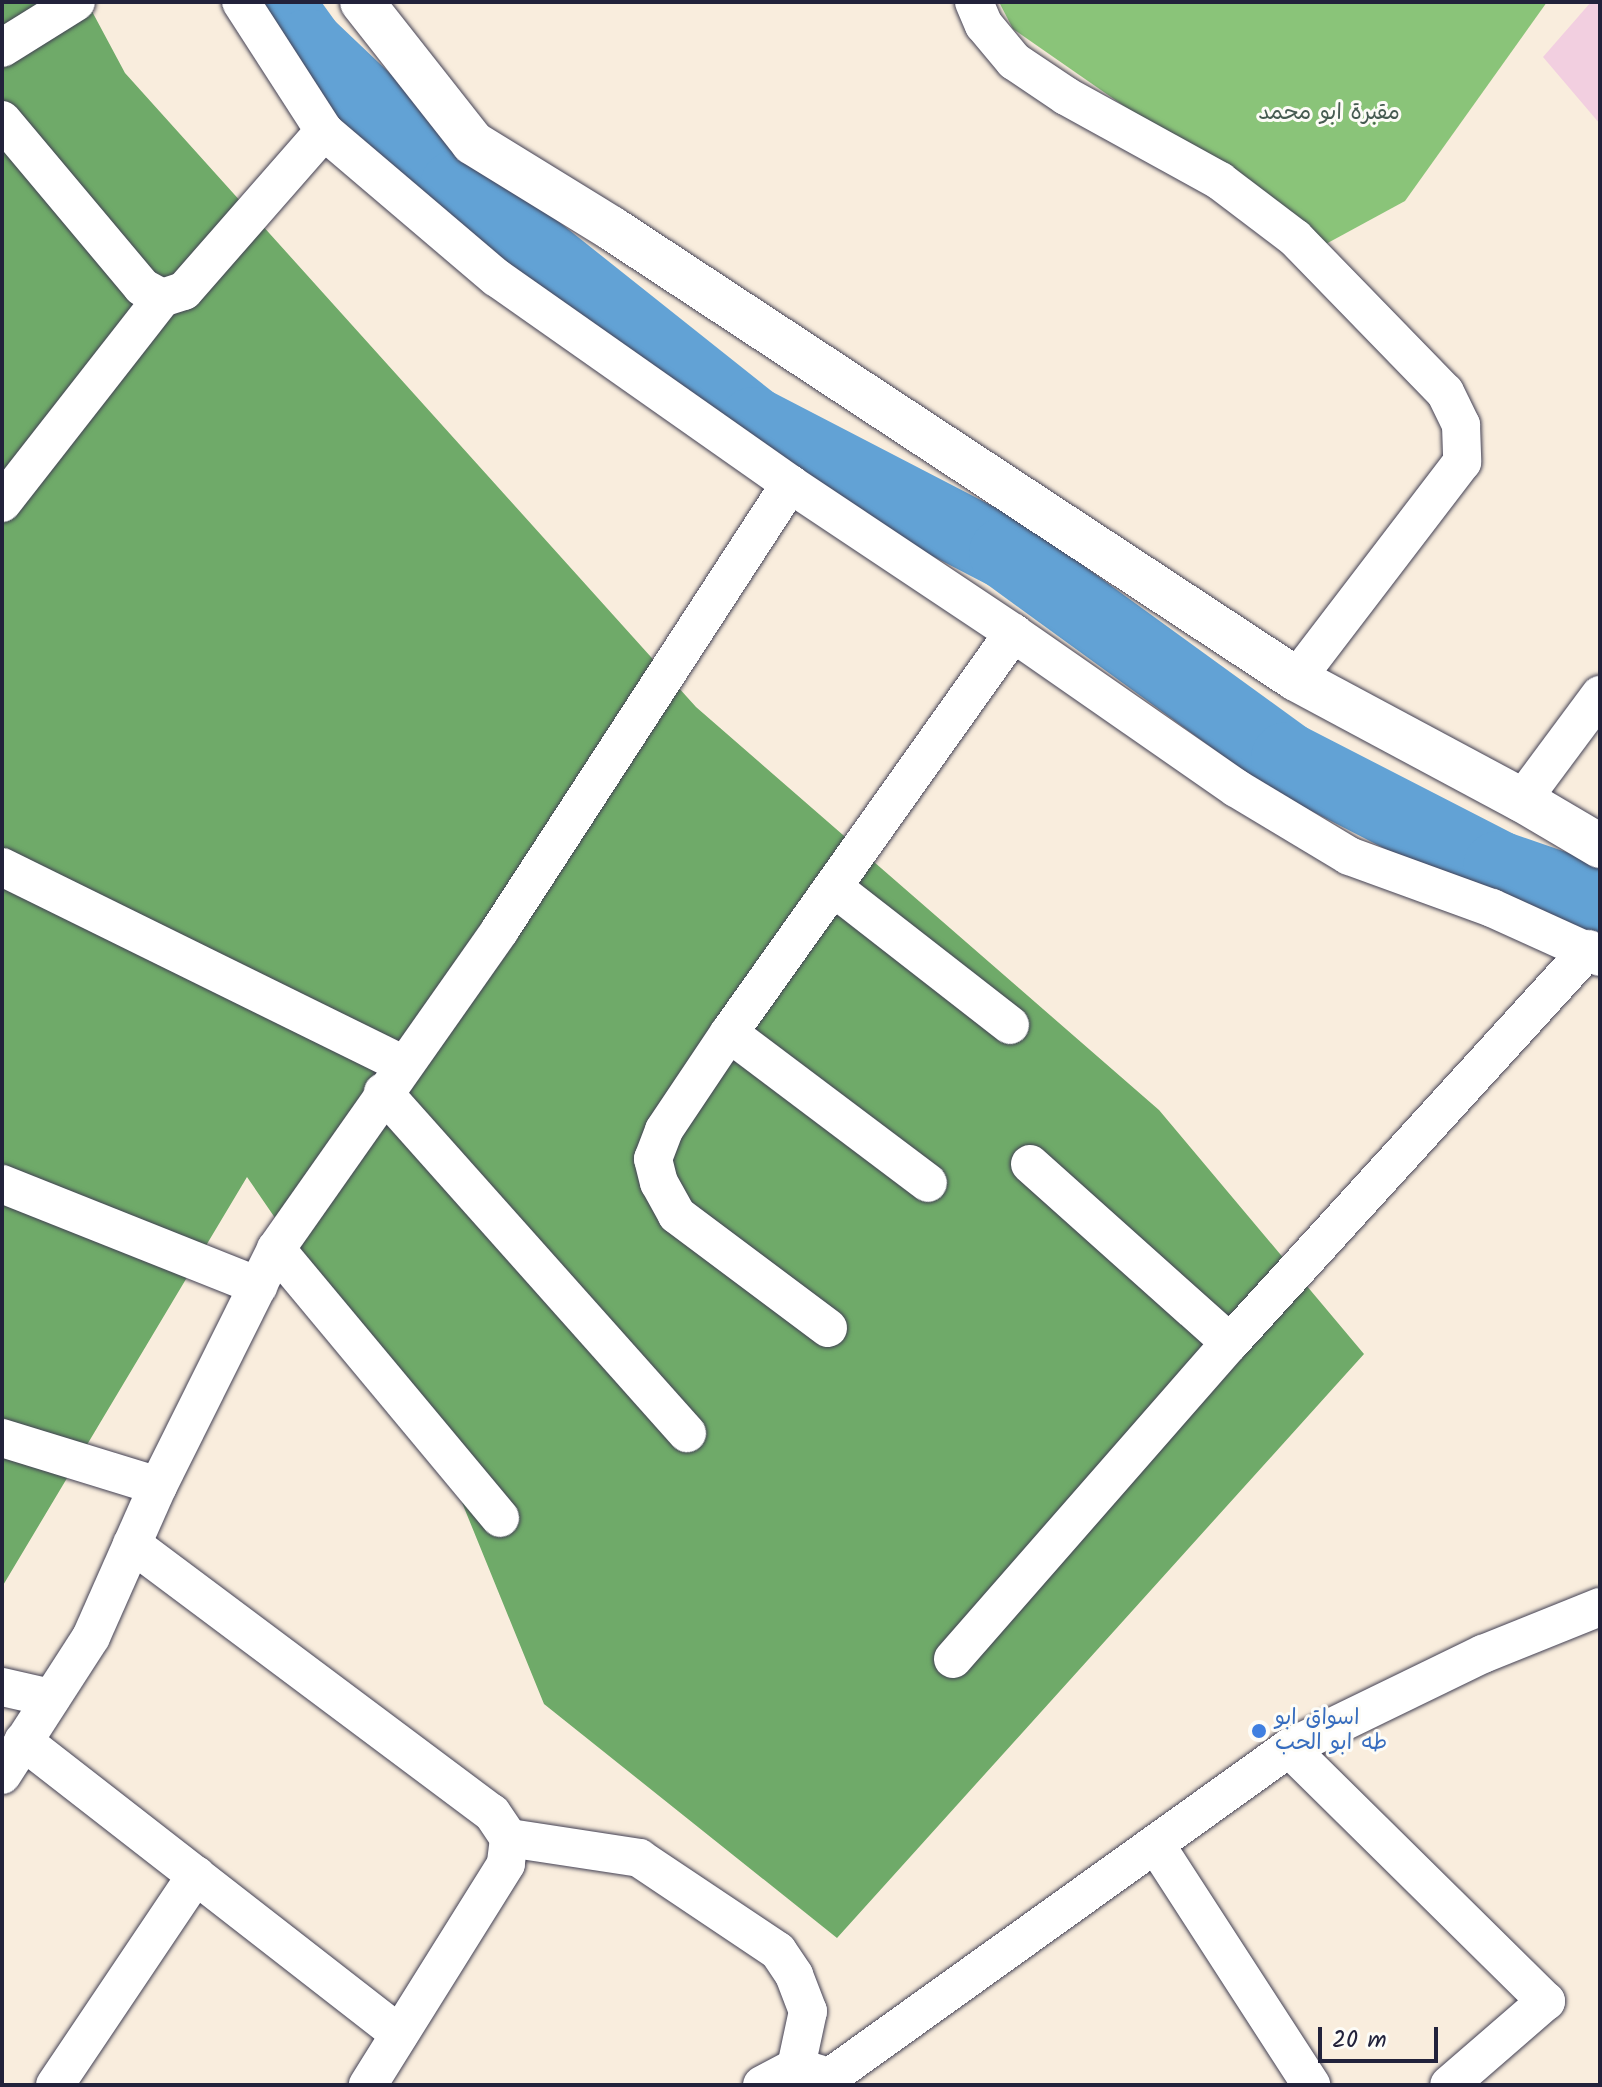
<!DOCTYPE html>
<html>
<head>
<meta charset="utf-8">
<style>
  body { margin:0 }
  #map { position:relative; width:1602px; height:2087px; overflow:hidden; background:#f9eddd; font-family:Kalam,"Playpen Sans Arabic",sans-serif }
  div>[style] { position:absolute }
  .built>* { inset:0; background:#f2cfe0 }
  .green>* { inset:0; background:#8ac479 }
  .forest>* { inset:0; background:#6faa69 }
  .river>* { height:72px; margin:-36px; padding:0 36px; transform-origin:36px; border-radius:36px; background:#62a2d5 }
  .roads { filter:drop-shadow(0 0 2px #424053) drop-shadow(0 0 2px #424053) }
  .minor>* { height:38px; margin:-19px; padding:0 19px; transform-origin:19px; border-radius:19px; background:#fff }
  .tertiary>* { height:44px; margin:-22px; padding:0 22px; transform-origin:22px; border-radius:22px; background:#fff }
  .dots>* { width:22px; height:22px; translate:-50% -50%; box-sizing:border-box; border:4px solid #fdfcf7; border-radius:50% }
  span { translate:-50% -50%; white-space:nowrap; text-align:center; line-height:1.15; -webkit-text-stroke:6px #fdfcf7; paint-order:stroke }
  .park-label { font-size:22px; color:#465b51 }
  .shop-label { font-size:22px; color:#366cbe }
  .left { translate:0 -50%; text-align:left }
  .frame { position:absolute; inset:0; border:4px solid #22223b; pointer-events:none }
  .scale { position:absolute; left:1318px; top:2027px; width:120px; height:36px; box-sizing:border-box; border:4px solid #22223b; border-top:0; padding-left:10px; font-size:24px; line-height:28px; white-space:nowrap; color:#22223b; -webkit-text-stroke:6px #fdfcf7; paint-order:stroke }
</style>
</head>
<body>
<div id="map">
  <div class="built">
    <div style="clip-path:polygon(1591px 2px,1600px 2px,1600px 124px,1543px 57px)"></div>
  </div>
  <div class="green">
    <div style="clip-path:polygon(999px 2px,1547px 2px,1405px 201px,1324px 245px,1013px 29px)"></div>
  </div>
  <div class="forest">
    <div style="clip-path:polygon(2px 2px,87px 2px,125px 73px,696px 707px,1159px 1110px,1364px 1354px,837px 1938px,544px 1704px,450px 1473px,247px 1177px,2px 1587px)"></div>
  </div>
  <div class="river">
    <div style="left:277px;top:2px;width:53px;rotate:54.2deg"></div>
    <div style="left:308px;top:45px;width:204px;rotate:43.6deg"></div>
    <div style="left:456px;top:186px;width:381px;rotate:38.5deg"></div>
    <div style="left:754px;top:423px;width:283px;rotate:27.4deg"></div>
    <div style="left:1005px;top:553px;width:349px;rotate:36deg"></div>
    <div style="left:1287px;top:758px;width:238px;rotate:27.2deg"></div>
    <div style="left:1499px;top:867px;width:107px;rotate:19.1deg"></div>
  </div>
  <div class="roads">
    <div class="minor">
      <div style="left:241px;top:2px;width:153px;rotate:57.2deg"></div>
      <div style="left:324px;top:131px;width:227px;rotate:40.4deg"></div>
      <div style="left:497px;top:278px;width:358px;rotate:35.1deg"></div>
      <div style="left:790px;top:484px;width:268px;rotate:33.7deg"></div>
      <div style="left:1013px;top:633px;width:272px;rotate:34.8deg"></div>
      <div style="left:1236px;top:788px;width:132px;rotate:31deg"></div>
      <div style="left:1349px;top:856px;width:152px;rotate:20deg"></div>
      <div style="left:1492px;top:908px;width:119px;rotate:24.4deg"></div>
      <div style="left:974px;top:2px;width:25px;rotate:67deg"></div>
      <div style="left:984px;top:25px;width:47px;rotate:50.2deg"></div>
      <div style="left:1014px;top:61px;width:63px;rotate:33.9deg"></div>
      <div style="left:1066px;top:96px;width:176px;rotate:28.9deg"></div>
      <div style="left:1220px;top:181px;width:94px;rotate:37.2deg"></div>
      <div style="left:1295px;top:238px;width:215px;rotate:45.8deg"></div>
      <div style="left:1445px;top:392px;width:37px;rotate:64deg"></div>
      <div style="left:1461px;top:425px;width:37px;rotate:88deg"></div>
      <div style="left:1462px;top:462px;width:273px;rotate:127.4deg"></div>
      <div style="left:2px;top:48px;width:87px;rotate:-31.9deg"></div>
      <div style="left:2px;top:120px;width:218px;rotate:50deg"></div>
      <div style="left:142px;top:287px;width:23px;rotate:29deg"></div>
      <div style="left:162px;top:298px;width:23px;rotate:-18deg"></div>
      <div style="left:184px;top:291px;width:213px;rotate:-48.8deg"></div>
      <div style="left:2px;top:503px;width:260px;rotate:-52deg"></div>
      <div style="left:1522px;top:800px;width:131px;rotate:-53.4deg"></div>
      <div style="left:2px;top:867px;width:448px;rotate:26.2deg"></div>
      <div style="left:834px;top:888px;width:223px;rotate:37.9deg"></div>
      <div style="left:729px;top:1033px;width:249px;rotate:37deg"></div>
      <div style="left:383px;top:1092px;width:457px;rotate:48.3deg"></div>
      <div style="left:1030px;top:1164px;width:268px;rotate:41.8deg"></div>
      <div style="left:2px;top:1184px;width:276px;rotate:21.7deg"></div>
      <div style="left:276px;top:1249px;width:350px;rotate:50.2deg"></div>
      <div style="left:828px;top:1328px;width:189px;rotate:-143.2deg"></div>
      <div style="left:677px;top:1215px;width:37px;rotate:-119deg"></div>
      <div style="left:659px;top:1183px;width:25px;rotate:-104deg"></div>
      <div style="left:653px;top:1159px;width:31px;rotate:-69deg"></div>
      <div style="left:664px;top:1130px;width:117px;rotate:-56.2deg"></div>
      <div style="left:729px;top:1033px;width:491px;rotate:-54.6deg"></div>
      <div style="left:2px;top:1438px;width:163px;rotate:17.1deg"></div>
      <div style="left:132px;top:1544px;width:449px;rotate:36.8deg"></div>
      <div style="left:492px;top:1813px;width:30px;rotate:56deg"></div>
      <div style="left:509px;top:1838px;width:26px;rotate:97deg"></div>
      <div style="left:506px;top:1864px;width:261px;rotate:122deg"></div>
      <div style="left:953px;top:1659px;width:420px;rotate:-48.8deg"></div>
      <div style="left:1230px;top:1343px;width:533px;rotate:-47.66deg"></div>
      <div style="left:2px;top:1687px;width:50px;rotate:12.7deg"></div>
      <div style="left:23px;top:1741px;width:477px;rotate:37.9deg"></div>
      <div style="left:1289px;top:1748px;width:361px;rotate:44.6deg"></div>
      <div style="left:1546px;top:2001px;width:128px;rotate:139.1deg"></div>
      <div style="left:2px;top:1775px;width:164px;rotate:-57.2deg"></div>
      <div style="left:91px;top:1637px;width:165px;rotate:-66.1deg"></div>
      <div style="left:158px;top:1486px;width:265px;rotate:-63.5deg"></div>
      <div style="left:276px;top:1249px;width:390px;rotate:-54.9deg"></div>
      <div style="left:500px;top:930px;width:532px;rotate:-56.97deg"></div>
      <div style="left:509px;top:1838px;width:132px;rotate:8.7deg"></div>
      <div style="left:639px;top:1858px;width:167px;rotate:33.8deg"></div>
      <div style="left:778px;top:1951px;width:29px;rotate:56deg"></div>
      <div style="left:794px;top:1975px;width:39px;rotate:69deg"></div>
      <div style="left:808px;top:2011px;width:57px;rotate:102.1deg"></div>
      <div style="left:1156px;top:1845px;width:286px;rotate:57.1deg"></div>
      <div style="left:830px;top:2077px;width:565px;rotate:-35.63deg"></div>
      <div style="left:1289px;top:1748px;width:216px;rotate:-25.9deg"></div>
      <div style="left:1483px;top:1654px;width:126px;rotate:-21.9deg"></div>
      <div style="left:55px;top:2085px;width:253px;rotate:-56.1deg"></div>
      <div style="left:762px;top:2085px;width:38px;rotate:-28deg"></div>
      <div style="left:796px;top:2067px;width:24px;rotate:17deg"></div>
    </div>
    <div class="tertiary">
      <div style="left:362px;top:2px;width:179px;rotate:51.8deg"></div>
      <div style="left:473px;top:143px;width:162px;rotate:31.6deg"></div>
      <div style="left:611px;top:228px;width:820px;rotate:33.36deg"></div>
      <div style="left:1296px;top:679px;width:256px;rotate:28.2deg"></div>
      <div style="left:1522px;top:800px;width:91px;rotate:30.5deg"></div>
    </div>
  </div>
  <div class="dots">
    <div style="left:1259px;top:1731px;background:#3f7fe0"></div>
  </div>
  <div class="park-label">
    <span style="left:1329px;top:114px">مقبرة ابو محمد</span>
  </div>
  <div class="shop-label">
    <span class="left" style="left:1275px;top:1731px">اسواق ابو<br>طه ابو الحب</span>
  </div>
  <div class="frame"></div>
  <div class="scale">20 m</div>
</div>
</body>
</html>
